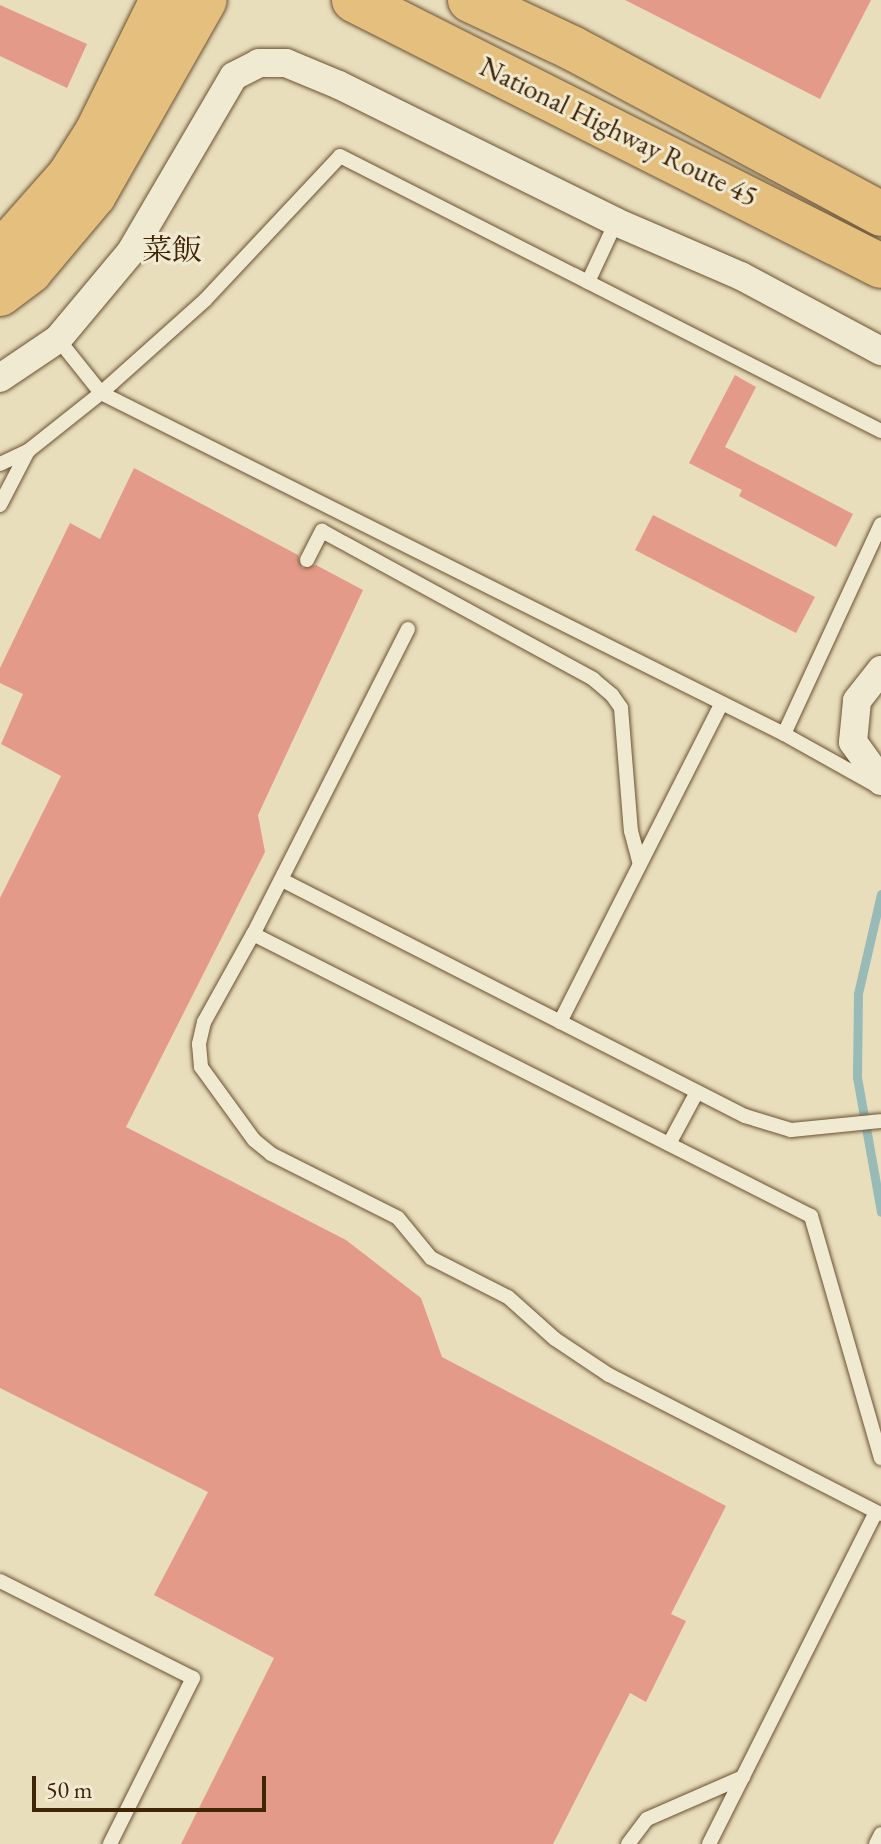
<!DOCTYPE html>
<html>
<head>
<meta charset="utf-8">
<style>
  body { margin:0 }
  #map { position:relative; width:881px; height:1844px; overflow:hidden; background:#e9debb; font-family:"EB Garamond","Noto Serif JP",serif }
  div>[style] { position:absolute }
  .stream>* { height:9px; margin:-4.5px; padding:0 4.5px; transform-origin:4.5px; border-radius:4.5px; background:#99bbb7 }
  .building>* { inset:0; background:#e49a88 }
  .roads { filter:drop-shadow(0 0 2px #6a5233) drop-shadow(0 0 2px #6a5233) }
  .service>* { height:14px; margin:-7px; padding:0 7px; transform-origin:7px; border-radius:7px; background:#f1ead3 }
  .minor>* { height:28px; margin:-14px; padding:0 14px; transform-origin:14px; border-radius:14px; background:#f1ead3 }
  .trunk>* { height:44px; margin:-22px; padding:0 22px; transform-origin:22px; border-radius:22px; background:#e4bf7e }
  .motorway>* { height:44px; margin:-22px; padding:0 22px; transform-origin:22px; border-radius:22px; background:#e4bf7e }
  span { translate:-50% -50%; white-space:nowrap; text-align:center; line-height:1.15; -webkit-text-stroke:6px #f1ead3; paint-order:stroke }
  .street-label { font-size:28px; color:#3f2406 }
  .neighbourhood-label { font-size:30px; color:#3f2406 }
  .scale { position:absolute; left:32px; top:1776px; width:234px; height:36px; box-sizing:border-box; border:4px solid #3f2406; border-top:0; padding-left:10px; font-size:24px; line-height:28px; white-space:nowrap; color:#3f2406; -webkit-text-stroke:6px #f1ead3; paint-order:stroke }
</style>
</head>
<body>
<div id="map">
  <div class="stream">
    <div style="left:881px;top:894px;width:103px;rotate:103deg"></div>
    <div style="left:858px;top:994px;width:83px;rotate:90.7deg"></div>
    <div style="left:857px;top:1077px;width:137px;rotate:79.9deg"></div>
  </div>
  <div class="building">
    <div style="clip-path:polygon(625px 0,871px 0,820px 99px)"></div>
    <div style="clip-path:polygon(0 5px,87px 44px,67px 88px,0 56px)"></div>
    <div style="clip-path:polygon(735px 375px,756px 387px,725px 447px,853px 514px,836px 547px,739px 496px,742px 490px,689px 463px)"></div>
    <div style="clip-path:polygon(134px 468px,298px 555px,302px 568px,316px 565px,363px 590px,258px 815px,265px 852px,126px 1127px,346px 1240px,421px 1298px,442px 1357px,726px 1506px,671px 1614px,686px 1621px,646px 1702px,630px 1693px,553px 1844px,181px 1844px,274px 1658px,154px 1595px,208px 1492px,0 1388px,0 898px,61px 776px,1px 744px,23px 694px,0 683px,0 668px,70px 523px,100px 539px)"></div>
    <div style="clip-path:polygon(653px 515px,815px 597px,796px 633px,635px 550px)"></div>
  </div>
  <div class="roads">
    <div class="service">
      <div style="left:588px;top:282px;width:66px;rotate:-65deg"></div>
      <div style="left:58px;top:339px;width:69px;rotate:51.5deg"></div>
      <div style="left:101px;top:393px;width:763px;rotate:26.53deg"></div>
      <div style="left:784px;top:734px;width:107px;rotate:29.2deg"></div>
      <div style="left:0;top:464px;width:31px;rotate:-25deg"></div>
      <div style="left:28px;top:451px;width:93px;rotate:-38.5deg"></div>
      <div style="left:101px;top:393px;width:140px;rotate:-41.8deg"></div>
      <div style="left:205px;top:300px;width:197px;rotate:-46.8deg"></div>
      <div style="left:340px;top:156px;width:607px;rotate:26.95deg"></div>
      <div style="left:0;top:505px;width:61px;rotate:-62.6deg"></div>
      <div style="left:307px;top:560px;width:33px;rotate:-63deg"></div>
      <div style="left:322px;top:531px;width:309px;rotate:28.6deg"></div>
      <div style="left:593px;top:679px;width:25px;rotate:40deg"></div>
      <div style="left:612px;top:695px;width:16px;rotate:55deg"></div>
      <div style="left:621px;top:708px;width:123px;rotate:85.4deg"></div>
      <div style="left:631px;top:831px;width:34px;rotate:75deg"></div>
      <div style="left:408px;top:629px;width:342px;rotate:116.9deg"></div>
      <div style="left:253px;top:934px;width:625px;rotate:26.81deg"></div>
      <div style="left:811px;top:1216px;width:252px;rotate:73.9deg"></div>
      <div style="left:784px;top:734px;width:231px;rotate:-65.2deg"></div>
      <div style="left:282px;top:880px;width:520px;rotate:27.01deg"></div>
      <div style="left:745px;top:1116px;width:48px;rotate:16.9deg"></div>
      <div style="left:791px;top:1130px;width:90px;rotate:-5.7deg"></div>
      <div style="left:253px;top:934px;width:101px;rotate:119.1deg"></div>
      <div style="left:204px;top:1022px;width:23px;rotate:103deg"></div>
      <div style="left:199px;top:1044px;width:23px;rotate:85deg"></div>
      <div style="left:201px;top:1067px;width:90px;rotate:54deg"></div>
      <div style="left:254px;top:1140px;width:22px;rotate:39deg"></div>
      <div style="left:271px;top:1154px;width:142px;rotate:26.7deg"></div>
      <div style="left:398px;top:1218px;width:52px;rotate:50.5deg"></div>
      <div style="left:431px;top:1258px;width:86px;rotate:26.9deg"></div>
      <div style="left:508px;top:1297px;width:63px;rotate:41.8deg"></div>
      <div style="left:555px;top:1339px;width:65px;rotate:33.7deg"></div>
      <div style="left:609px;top:1375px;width:305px;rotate:27.1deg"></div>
      <div style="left:560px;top:1022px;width:356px;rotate:-63.1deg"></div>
      <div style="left:669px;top:1144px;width:59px;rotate:-61.7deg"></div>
      <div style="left:0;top:1581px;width:216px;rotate:26.7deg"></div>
      <div style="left:193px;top:1678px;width:186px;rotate:116.6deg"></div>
      <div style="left:628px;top:1844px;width:31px;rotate:-53deg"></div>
      <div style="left:647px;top:1819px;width:105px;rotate:-23.6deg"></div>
      <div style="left:709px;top:1844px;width:369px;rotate:-63.3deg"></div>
      <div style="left:876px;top:1844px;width:11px;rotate:-63deg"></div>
    </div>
    <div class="minor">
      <div style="left:0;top:378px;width:70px;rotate:-33.9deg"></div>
      <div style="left:58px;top:339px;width:112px;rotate:-50.1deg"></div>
      <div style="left:130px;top:253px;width:205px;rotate:-59.6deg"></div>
      <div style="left:234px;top:76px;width:28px;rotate:-27deg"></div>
      <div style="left:259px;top:63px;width:27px"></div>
      <div style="left:286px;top:63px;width:57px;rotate:22.5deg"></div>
      <div style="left:339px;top:85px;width:309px;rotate:26.3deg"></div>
      <div style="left:616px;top:222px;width:136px;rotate:23.4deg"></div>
      <div style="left:741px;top:276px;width:159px;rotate:28.2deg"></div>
      <div style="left:881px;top:670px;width:39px;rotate:128deg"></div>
      <div style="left:857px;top:701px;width:41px;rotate:95.6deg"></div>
      <div style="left:853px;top:742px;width:48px;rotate:54.3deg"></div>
    </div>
    <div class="trunk">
      <div style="left:354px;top:0;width:590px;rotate:26.78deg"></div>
      <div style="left:470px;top:0;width:113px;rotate:25.2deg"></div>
      <div style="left:572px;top:48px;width:351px;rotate:28.2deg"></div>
    </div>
    <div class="motorway">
      <div style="left:0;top:254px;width:104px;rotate:-48.5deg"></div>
      <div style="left:69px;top:176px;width:52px;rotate:-57.5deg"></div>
      <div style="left:97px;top:132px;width:147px;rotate:-63.8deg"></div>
      <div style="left:0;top:294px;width:38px;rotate:-37deg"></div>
      <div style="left:30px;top:271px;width:99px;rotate:-49.9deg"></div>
      <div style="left:94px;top:195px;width:224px;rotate:-60.4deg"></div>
    </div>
  </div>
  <div class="street-label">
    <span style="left:619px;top:131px;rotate:26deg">National Highway Route 45</span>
  </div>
  <div class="neighbourhood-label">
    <span style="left:172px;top:250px">菜飯</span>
  </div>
  <div class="scale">50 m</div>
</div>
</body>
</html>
